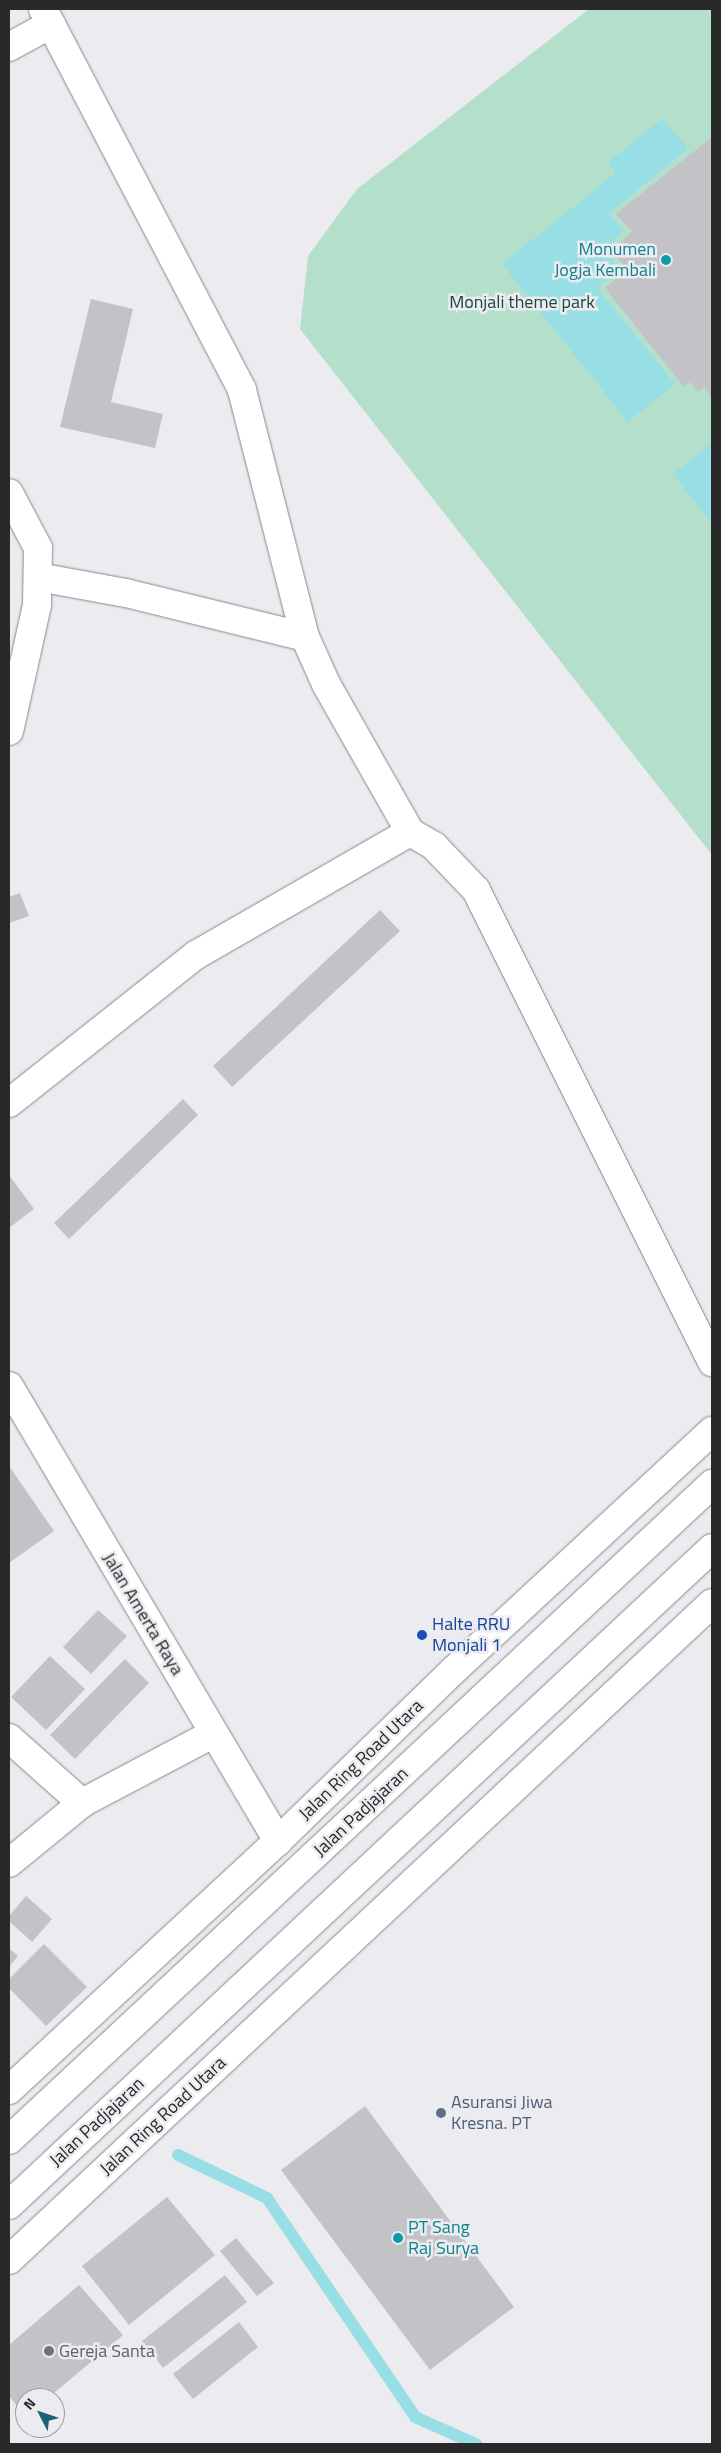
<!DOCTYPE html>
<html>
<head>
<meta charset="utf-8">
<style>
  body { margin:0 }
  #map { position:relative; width:721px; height:2453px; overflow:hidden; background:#ececf0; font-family:"Titillium Web",sans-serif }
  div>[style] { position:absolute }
  .green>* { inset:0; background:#b4dfca }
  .water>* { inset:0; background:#97dfe4 }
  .stream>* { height:12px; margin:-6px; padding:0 6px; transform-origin:6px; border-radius:6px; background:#97dfe4 }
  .building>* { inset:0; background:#c3c2c6 }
  .roads { filter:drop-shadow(0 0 1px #88888b) drop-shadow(0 0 1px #88888b) }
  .minor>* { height:28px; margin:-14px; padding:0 14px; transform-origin:14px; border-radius:14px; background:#fff }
  .tertiary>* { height:28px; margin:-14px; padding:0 14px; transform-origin:14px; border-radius:14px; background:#fff }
  .trunk>* { height:28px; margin:-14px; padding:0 14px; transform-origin:14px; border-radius:14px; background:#fff }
  .dots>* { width:14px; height:14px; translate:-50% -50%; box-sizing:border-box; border:2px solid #ececf0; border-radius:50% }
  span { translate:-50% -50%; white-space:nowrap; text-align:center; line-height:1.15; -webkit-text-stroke:5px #ececf0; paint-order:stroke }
  .culture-label { font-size:18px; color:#0d838f }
  .right { translate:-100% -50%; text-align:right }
  .left { translate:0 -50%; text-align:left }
  .park-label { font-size:18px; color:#194836 }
  .street-label { font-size:18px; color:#29292a }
  .transit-label { font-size:18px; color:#164399 }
  .service-label { font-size:18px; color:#4e5e75 }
  .worship-label { font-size:18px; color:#5b616d }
  .frame { position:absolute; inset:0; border:10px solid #29292a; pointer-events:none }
  .north { position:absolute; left:15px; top:2388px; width:50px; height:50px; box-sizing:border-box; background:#ececf0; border:1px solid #9e9ea1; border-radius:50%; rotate:311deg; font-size:14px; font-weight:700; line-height:20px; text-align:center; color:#29292a }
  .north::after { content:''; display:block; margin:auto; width:18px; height:22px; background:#1e6174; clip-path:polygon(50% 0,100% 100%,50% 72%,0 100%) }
</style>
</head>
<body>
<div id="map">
  <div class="green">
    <div style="clip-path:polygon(589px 9px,712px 9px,712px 855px,300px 329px,308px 256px,357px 189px)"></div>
  </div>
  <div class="water">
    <div style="clip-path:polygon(663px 118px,688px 149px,609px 213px,624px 230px,604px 252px,619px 269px,597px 288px,675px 384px,628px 422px,502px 264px,616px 173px,608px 162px)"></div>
    <div style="clip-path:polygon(712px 443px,712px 523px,673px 474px)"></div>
  </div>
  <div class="stream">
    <div style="left:178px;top:2155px;width:99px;rotate:25.8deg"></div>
    <div style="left:267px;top:2198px;width:264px;rotate:55.9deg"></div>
    <div style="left:415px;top:2417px;width:67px;rotate:23.9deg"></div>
  </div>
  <div class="building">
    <div style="clip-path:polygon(712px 137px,712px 397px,704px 387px,698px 392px,690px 382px,684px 387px,605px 288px,627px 269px,612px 252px,632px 231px,616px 214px)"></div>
    <div style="clip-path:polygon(91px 299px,133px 309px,111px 402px,163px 414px,155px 448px,60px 427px)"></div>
    <div style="clip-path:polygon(20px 893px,29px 916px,9px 923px,9px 897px)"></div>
    <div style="clip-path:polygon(380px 910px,400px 931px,232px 1087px,213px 1066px)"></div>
    <div style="clip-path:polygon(183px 1099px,198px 1115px,69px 1239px,54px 1223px)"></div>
    <div style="clip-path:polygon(9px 1175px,34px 1209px,9px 1228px)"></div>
    <div style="clip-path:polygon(9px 1466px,54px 1531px,9px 1563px)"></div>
    <div style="clip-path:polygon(98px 1610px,127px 1636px,91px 1674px,63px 1647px)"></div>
    <div style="clip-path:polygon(50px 1656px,85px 1689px,46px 1730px,11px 1697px)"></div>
    <div style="clip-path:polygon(125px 1659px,149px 1683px,75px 1759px,50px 1735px)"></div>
    <div style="clip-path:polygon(26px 1896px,52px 1919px,32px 1942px,9px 1921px,9px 1916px)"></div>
    <div style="clip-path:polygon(44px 1944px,87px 1987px,46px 2026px,9px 1988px,9px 1979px)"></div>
    <div style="clip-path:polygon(9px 1948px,18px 1956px,9px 1967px)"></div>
    <div style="clip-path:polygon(365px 2106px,514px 2307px,430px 2370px,281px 2170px)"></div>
    <div style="clip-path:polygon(167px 2197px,215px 2255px,129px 2325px,82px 2266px)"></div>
    <div style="clip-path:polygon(236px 2238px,274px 2283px,257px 2296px,220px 2251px)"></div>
    <div style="clip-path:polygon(225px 2275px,247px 2302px,163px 2368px,142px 2341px)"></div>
    <div style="clip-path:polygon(79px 2285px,123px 2335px,48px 2398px,25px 2398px,25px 2416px,9px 2396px,9px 2345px)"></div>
    <div style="clip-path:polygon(239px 2322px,258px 2347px,193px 2399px,173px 2374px)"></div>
  </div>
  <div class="roads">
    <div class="minor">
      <div style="left:43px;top:9px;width:430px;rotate:62.4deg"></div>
      <div style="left:242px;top:390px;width:255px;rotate:75.7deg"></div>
      <div style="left:9px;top:47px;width:48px;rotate:-28.7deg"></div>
      <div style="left:9px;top:493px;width:62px;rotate:62.2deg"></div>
      <div style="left:38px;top:548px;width:57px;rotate:91deg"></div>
      <div style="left:37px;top:605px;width:129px;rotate:102.5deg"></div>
      <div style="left:38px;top:577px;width:89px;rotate:10.3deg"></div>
      <div style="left:126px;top:593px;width:184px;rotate:13.8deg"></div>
      <div style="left:305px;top:637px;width:51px;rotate:65.9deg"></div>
      <div style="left:326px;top:684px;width:170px;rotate:60.4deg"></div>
      <div style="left:9px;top:1103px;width:238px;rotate:-38.4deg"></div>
      <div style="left:196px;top:955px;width:247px;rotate:-29.9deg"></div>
      <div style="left:410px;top:832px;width:28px;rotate:30deg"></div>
      <div style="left:434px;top:846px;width:61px;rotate:46.3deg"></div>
      <div style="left:476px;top:890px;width:528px;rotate:63.43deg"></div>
      <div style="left:9px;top:1386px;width:529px;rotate:59.41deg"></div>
      <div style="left:9px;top:1738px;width:98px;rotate:41.7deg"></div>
      <div style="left:9px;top:1863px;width:94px;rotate:-39.4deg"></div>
      <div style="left:82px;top:1803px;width:149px;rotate:-27.9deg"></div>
    </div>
    <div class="tertiary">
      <div style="left:9px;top:2090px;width:367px;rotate:-42.8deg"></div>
      <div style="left:278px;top:1841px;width:245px;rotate:-44.2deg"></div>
      <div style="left:454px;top:1670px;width:352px;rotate:-42.8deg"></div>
      <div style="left:9px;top:2260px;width:962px;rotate:-43.06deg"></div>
    </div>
    <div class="trunk">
      <div style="left:9px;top:2140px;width:962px;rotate:-43.02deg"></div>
      <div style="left:9px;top:2205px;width:962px;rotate:-43.06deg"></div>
    </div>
  </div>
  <div class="dots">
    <div style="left:666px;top:260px;background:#0f9aa8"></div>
    <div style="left:422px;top:1635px;background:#1a4fb4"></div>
    <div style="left:441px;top:2113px;background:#5c6f8a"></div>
    <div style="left:398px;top:2238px;background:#0f9aa8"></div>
    <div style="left:49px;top:2351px;background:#6b7280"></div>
  </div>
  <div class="culture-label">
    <span class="right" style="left:656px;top:260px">Monumen<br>Jogja Kembali</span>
    <span class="left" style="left:408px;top:2238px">PT Sang<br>Raj Surya</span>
  </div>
  <div class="park-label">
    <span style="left:522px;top:302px">Monjali theme park</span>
  </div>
  <div class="street-label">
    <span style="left:143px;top:1614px;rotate:59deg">Jalan Amerta Raya</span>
    <span style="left:361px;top:1760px;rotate:-44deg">Jalan Ring Road Utara</span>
    <span style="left:361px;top:1812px;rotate:-43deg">Jalan Padjajaran</span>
    <span style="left:163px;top:2116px;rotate:-43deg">Jalan Ring Road Utara</span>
    <span style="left:97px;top:2122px;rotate:-43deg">Jalan Padjajaran</span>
  </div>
  <div class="transit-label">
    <span class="left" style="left:432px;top:1635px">Halte RRU<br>Monjali 1</span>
  </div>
  <div class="service-label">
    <span class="left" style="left:451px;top:2113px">Asuransi Jiwa<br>Kresna. PT</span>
  </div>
  <div class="worship-label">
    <span class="left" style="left:59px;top:2351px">Gereja Santa</span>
  </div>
  <div class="frame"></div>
  <div class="north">N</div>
</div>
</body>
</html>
